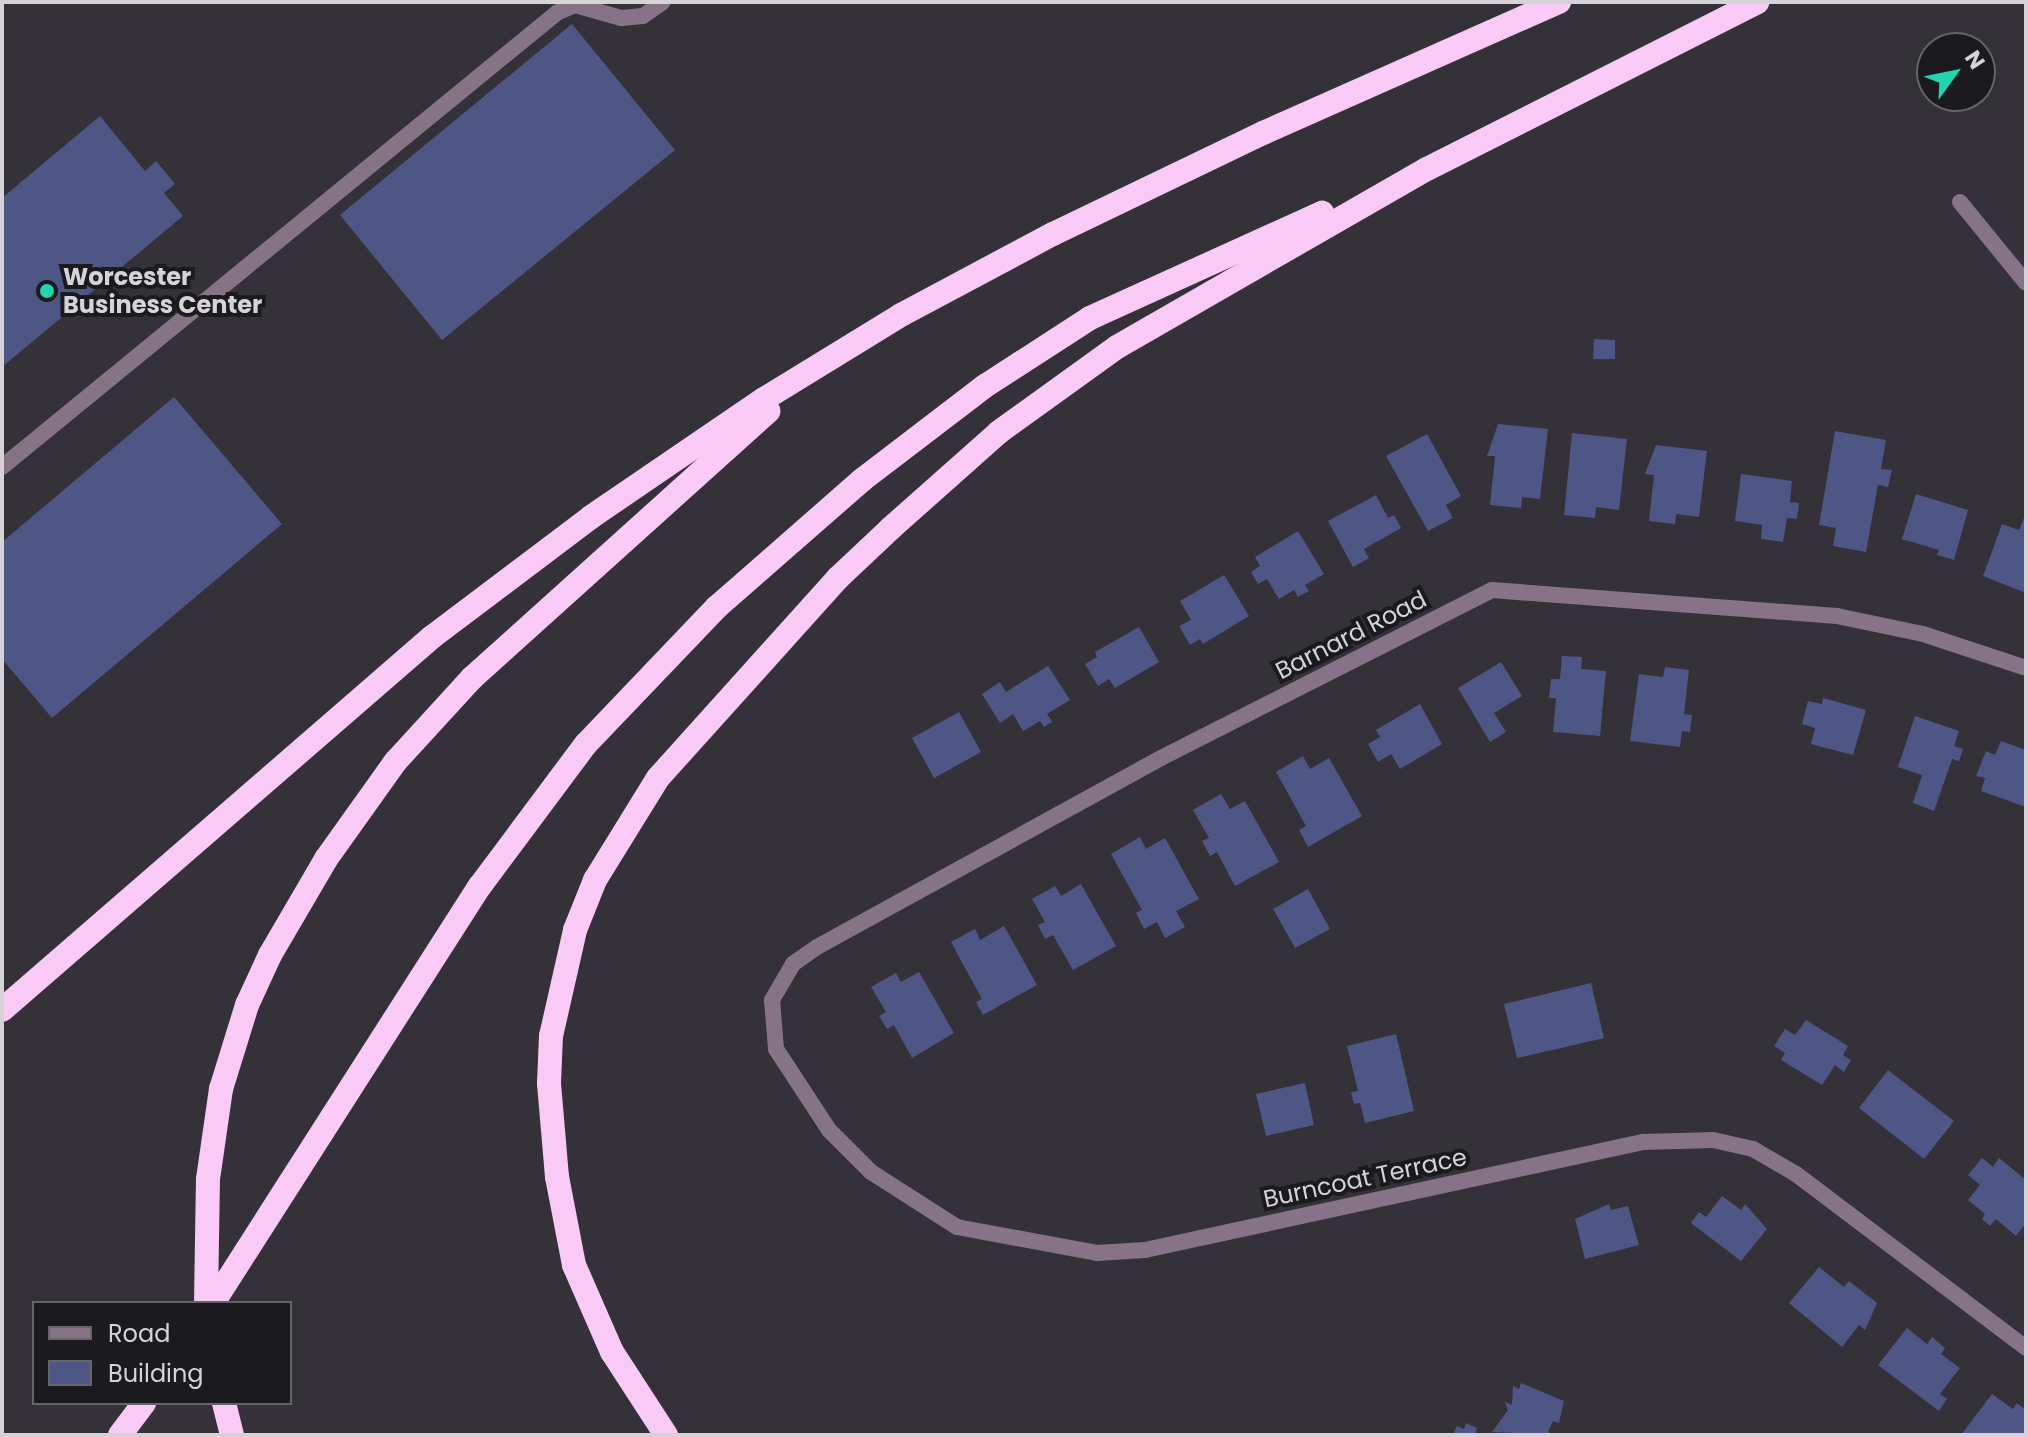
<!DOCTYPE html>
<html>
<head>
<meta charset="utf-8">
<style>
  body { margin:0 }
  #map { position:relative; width:2028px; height:1437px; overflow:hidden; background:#343139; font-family:Poppins,sans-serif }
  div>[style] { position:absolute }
  .building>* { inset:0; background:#4e5685 }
  .service>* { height:16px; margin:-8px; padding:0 8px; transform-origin:8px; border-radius:8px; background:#867385 }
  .minor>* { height:16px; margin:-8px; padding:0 8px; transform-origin:8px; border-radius:8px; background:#867385 }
  .motorway>* { height:24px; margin:-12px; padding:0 12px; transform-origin:12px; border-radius:12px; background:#f9caf6 }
  .dots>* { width:22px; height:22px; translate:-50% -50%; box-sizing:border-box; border:4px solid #1b1a1e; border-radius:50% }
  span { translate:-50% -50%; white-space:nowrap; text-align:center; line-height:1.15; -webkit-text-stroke:8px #1b1a1e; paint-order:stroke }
  .poi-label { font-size:24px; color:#d5d3d8; font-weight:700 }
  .left { translate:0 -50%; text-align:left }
  .street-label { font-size:24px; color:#d5d3d8 }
  .frame { position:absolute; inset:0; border:4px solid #d5d3d8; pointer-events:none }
  .legend { position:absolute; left:32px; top:1301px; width:260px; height:104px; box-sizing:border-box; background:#1b1a1e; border:2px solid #656468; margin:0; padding:10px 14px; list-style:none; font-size:24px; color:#d5d3d8 }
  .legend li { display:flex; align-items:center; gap:16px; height:40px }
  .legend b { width:40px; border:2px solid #656468 }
  .north { position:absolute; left:1916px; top:32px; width:80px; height:80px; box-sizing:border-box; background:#1b1a1e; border:2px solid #656468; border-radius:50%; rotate:57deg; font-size:22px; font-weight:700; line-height:32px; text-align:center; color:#d5d3d8 }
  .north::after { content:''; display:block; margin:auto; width:28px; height:36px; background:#21d5b0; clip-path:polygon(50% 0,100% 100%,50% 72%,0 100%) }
</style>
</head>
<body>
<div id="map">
  <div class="building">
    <div style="clip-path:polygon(572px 24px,675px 150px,442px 340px,340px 215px)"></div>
    <div style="clip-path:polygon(100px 116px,145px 171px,156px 161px,175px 184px,164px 193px,183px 216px,2px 367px,2px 198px)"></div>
    <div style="clip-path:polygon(1594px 339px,1615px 340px,1615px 359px,1593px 359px)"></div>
    <div style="clip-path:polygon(174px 397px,282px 524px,52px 718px,2px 659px,2px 542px)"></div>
    <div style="clip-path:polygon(1498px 424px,1548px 429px,1540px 499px,1522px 497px,1521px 508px,1490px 505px,1495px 456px,1487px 456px)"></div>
    <div style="clip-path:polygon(1835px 431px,1886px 440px,1881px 469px,1892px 470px,1888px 487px,1878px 485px,1866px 552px,1833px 546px,1836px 528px,1819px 525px)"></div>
    <div style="clip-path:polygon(1572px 433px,1627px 439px,1619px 510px,1596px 507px,1595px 518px,1564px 515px)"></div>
    <div style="clip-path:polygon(1427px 434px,1461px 496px,1446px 505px,1453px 518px,1428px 531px,1386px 456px)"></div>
    <div style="clip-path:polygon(1656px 445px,1707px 451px,1699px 517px,1676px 514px,1675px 524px,1649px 521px,1654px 475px,1645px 474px)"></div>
    <div style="clip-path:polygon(1741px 474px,1792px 481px,1790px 502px,1799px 503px,1797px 519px,1787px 518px,1783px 542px,1761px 539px,1762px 525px,1735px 521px)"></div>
    <div style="clip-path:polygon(1916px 494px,1968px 510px,1954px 560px,1937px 555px,1939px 550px,1902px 539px)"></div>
    <div style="clip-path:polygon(1376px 495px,1388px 518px,1394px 515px,1401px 528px,1364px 549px,1369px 558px,1353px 567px,1328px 521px)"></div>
    <div style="clip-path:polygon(2026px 513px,2026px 593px,1983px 576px,2002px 524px,2019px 530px)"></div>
    <div style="clip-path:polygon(1298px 531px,1324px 574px,1305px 585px,1309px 591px,1298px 597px,1294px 590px,1279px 599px,1267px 579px,1258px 584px,1251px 572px,1260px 566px,1255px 557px)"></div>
    <div style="clip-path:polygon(1224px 575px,1249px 616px,1203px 644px,1200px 639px,1190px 645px,1179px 626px,1191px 620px,1180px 601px)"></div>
    <div style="clip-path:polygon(1139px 627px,1159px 662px,1115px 688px,1109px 679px,1098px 686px,1085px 664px,1097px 657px,1095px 652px)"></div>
    <div style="clip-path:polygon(1562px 656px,1582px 657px,1581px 669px,1606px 671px,1600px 736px,1553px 732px,1556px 698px,1549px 698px,1551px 679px,1560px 679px)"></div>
    <div style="clip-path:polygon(1501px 662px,1522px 696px,1494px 713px,1506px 732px,1490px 742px,1458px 688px)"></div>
    <div style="clip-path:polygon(1048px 666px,1070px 700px,1047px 714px,1052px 722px,1044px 727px,1040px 721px,1023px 731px,1013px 714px,1000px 723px,982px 694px,1000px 682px,1006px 692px)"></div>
    <div style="clip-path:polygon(1665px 667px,1689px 670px,1684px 714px,1692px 715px,1690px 732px,1682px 731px,1680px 747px,1630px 741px,1639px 674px,1663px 677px)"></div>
    <div style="clip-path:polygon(1823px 698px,1866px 710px,1853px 755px,1811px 744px,1815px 728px,1802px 724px,1808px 701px,1822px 704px)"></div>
    <div style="clip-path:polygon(1420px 704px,1442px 744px,1400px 769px,1391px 754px,1378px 762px,1368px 744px,1380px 737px,1376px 730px)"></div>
    <div style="clip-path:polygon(959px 712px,981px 752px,934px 778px,912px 738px)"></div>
    <div style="clip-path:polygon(1915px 716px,1959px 731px,1954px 746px,1963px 749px,1959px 761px,1952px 759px,1934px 811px,1913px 803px,1922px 775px,1898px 767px)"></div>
    <div style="clip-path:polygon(2001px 741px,2026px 750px,2026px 807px,1981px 791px,1985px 778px,1976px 776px,1986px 751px,1995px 755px)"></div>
    <div style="clip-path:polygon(1303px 756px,1310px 769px,1329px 758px,1362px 816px,1308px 847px,1299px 830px,1306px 826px,1276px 772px)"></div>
    <div style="clip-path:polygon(1221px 794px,1230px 809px,1245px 801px,1279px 862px,1235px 886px,1217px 852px,1210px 856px,1202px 841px,1209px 838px,1193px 810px)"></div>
    <div style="clip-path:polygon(1140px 837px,1146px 849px,1165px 838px,1199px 899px,1176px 911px,1185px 927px,1165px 938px,1157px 922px,1144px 929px,1136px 913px,1142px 910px,1111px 854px)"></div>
    <div style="clip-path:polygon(1081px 884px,1116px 946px,1073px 970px,1053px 935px,1045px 939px,1038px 925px,1045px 922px,1032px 899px,1055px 886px,1061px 896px)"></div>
    <div style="clip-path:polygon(1308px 889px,1330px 929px,1295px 948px,1273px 909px)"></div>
    <div style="clip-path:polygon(1004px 926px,1037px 985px,983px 1015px,976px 1002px,982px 999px,951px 942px,975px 929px,980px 940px)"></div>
    <div style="clip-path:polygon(919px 972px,954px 1033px,912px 1058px,894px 1025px,887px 1029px,879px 1016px,886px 1012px,871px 987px,896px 973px,901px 982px)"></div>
    <div style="clip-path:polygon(1591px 983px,1604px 1038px,1517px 1058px,1504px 1004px)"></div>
    <div style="clip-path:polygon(1806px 1020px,1848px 1046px,1843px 1055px,1851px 1060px,1844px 1072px,1835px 1065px,1822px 1085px,1781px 1060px,1785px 1053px,1774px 1046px,1785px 1029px,1795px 1035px)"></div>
    <div style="clip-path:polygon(1396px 1034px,1414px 1111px,1365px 1123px,1360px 1103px,1354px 1104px,1351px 1092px,1358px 1091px,1347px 1046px)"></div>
    <div style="clip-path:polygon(1888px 1070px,1954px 1121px,1924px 1159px,1859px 1108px)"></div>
    <div style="clip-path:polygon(1305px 1083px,1314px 1125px,1266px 1136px,1256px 1094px)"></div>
    <div style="clip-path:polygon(1982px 1158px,1993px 1167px,1999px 1158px,2026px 1180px,2026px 1223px,2016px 1236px,1996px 1219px,1990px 1226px,1982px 1219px,1985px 1214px,1968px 1200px,1980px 1185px,1968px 1175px)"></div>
    <div style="clip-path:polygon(1722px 1196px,1741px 1210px,1745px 1204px,1767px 1229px,1741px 1261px,1691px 1223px,1699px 1212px,1706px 1217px)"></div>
    <div style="clip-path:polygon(1609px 1204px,1611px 1210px,1628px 1206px,1639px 1245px,1585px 1259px,1575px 1219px)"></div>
    <div style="clip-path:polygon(1819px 1267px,1844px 1287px,1849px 1281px,1877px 1303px,1865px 1330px,1859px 1325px,1842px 1347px,1789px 1303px)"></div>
    <div style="clip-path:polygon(1907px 1328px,1927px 1344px,1932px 1337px,1945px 1348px,1941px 1354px,1960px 1368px,1940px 1394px,1947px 1399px,1939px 1411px,1878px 1365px)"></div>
    <div style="clip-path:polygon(1521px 1383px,1564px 1401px,1559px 1423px,1553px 1421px,1548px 1432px,1555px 1435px,1492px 1432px,1508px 1410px,1505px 1402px,1512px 1405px,1513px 1386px,1519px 1389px)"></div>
    <div style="clip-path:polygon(1992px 1394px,2013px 1409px,2017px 1403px,2026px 1410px,2026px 1435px,1961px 1435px)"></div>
    <div style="clip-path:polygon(1466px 1423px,1477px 1428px,1475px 1435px,1453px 1435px,1457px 1426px,1464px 1429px)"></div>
  </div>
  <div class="service">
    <div style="left:2px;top:467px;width:718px;rotate:-39.3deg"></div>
    <div style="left:558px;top:12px;width:18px;rotate:-22deg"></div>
    <div style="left:575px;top:5px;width:48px;rotate:15.8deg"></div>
    <div style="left:621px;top:18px;width:22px;rotate:-5deg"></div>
    <div style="left:643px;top:16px;width:24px;rotate:-35deg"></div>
  </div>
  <div class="minor">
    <div style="left:1960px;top:202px;width:104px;rotate:50.8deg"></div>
    <div style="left:2026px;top:668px;width:108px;rotate:-161.7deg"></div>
    <div style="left:1923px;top:634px;width:88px;rotate:-168.2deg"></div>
    <div style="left:1837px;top:616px;width:346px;rotate:-175.7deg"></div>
    <div style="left:1492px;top:590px;width:371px;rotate:153.1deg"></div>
    <div style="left:1161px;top:758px;width:393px;rotate:151.2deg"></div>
    <div style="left:817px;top:947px;width:29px;rotate:145deg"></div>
    <div style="left:793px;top:964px;width:42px;rotate:120.3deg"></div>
    <div style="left:772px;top:1000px;width:49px;rotate:85.3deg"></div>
    <div style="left:776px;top:1049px;width:97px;rotate:56.8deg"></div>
    <div style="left:829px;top:1130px;width:59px;rotate:45deg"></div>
    <div style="left:871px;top:1172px;width:102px;rotate:32.6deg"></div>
    <div style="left:957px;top:1227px;width:142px;rotate:10.5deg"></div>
    <div style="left:1097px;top:1253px;width:48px;rotate:-3.6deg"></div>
    <div style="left:1145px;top:1250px;width:510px;rotate:-12.24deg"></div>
    <div style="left:1643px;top:1142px;width:70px;rotate:-1.6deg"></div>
    <div style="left:1713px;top:1140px;width:41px;rotate:12.7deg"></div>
    <div style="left:1753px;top:1149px;width:50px;rotate:30.2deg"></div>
    <div style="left:1796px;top:1174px;width:288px;rotate:37.1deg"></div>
  </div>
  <div class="motorway">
    <div style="left:2px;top:1010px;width:569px;rotate:-40.94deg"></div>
    <div style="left:432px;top:637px;width:199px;rotate:-37deg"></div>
    <div style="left:591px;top:517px;width:209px;rotate:-34.3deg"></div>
    <div style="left:764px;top:399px;width:161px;rotate:-31.5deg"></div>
    <div style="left:901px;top:315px;width:172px;rotate:-28.1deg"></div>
    <div style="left:1053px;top:234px;width:233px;rotate:-25.7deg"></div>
    <div style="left:1263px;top:133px;width:324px;rotate:-23.9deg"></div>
    <div style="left:206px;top:1303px;width:124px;rotate:-89.1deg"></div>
    <div style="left:208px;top:1179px;width:91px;rotate:-81.8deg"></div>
    <div style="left:221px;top:1089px;width:88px;rotate:-72.8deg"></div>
    <div style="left:247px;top:1005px;width:55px;rotate:-65.3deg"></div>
    <div style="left:270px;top:955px;width:111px;rotate:-59.7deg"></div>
    <div style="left:326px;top:859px;width:120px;rotate:-54.5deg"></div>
    <div style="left:396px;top:761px;width:113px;rotate:-47.5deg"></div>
    <div style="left:472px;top:678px;width:399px;rotate:-42deg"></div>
    <div style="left:213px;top:1303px;width:495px;rotate:-57.4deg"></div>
    <div style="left:480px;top:886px;width:177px;rotate:-53.3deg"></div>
    <div style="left:586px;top:744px;width:190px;rotate:-46.3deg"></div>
    <div style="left:717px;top:607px;width:193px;rotate:-41.2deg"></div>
    <div style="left:862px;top:480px;width:155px;rotate:-37.4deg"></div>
    <div style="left:985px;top:386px;width:125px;rotate:-32.9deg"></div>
    <div style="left:1090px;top:318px;width:255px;rotate:-24.4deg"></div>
    <div style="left:224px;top:1403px;width:33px;rotate:76deg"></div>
    <div style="left:120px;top:1435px;width:40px;rotate:-53deg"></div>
    <div style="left:666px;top:1435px;width:99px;rotate:-123deg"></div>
    <div style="left:612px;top:1352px;width:95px;rotate:-113.6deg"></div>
    <div style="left:574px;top:1265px;width:90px;rotate:-100.9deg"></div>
    <div style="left:557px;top:1177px;width:94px;rotate:-94.9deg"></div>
    <div style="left:549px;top:1083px;width:47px;rotate:-87.6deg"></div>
    <div style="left:551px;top:1036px;width:109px;rotate:-77.2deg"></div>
    <div style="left:575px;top:930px;width:54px;rotate:-68.2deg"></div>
    <div style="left:595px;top:880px;width:120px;rotate:-58.3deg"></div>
    <div style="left:658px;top:778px;width:269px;rotate:-48deg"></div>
    <div style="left:838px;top:578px;width:73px;rotate:-43.3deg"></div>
    <div style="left:891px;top:528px;width:144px;rotate:-41.6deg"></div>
    <div style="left:999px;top:432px;width:145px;rotate:-35.8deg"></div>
    <div style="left:1117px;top:347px;width:357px;rotate:-29.9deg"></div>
    <div style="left:1427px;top:169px;width:370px;rotate:-26.8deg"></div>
  </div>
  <div class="dots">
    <div style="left:47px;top:291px;background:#21d5b0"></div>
  </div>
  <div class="poi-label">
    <span class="left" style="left:63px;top:291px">Worcester<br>Business Center</span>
  </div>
  <div class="street-label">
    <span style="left:1351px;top:635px;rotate:-27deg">Barnard Road</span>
    <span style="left:1365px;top:1178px;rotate:-12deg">Burncoat Terrace</span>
  </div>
  <div class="frame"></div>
  <ul class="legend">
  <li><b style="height:10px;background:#867385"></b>Road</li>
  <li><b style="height:22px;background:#4e5685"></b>Building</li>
  </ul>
  <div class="north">N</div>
</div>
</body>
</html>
